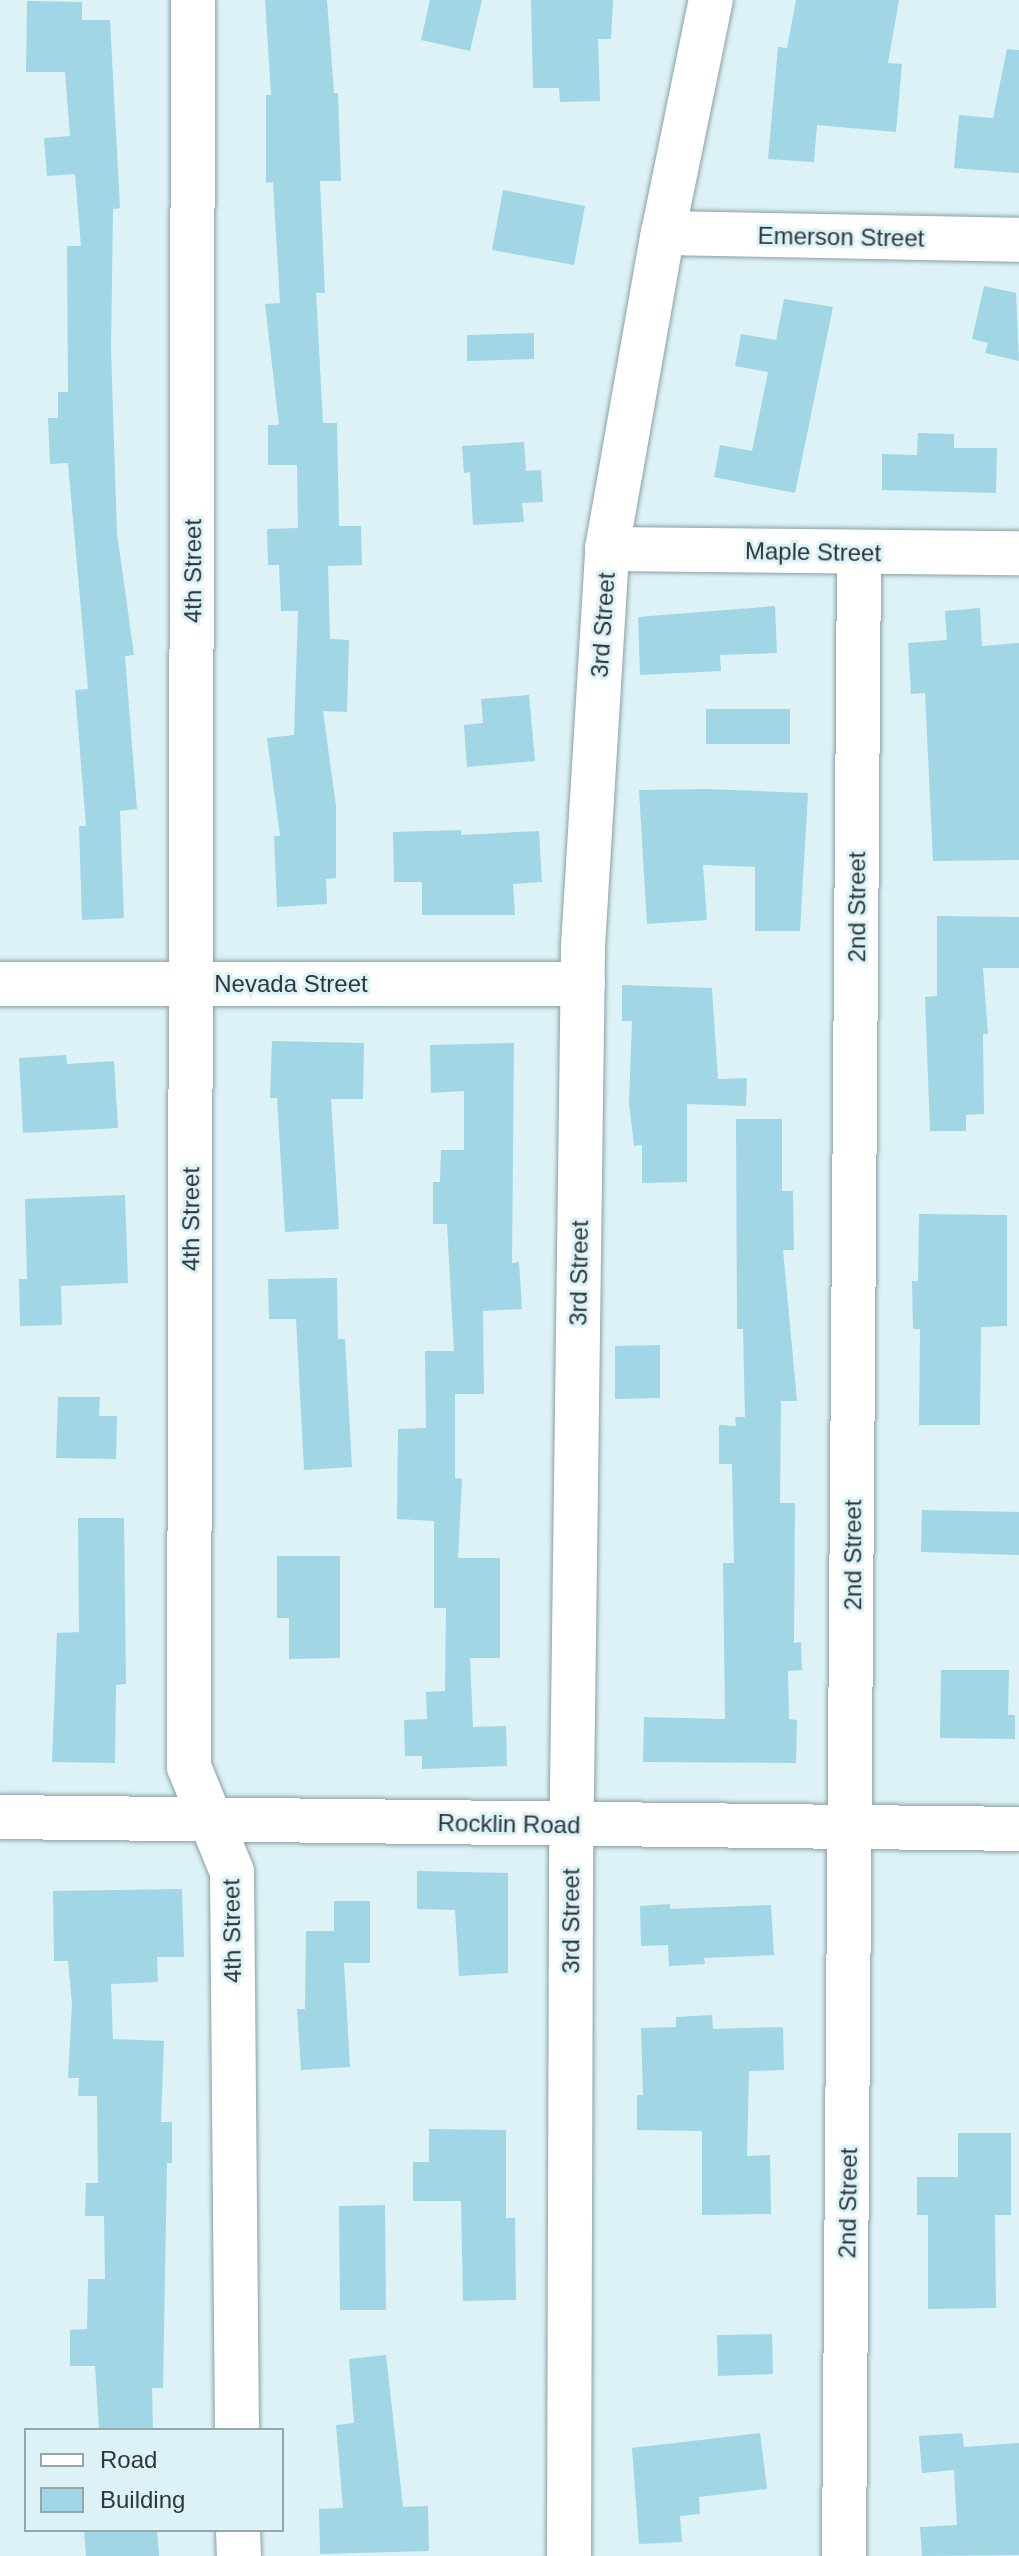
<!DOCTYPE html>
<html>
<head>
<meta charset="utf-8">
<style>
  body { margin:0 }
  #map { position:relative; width:1019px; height:2556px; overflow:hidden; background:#dcf2f7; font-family:Arial,sans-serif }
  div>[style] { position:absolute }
  .building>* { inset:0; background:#a1d6e4 }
  .roads { filter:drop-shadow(0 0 2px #8b9fa4) drop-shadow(0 0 2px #8b9fa4) }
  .minor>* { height:44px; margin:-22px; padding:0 22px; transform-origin:22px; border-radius:22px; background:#fff }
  span { translate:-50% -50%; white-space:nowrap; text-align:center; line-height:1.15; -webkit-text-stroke:6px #dcf2f7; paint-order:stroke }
  .street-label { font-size:24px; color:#2e3739 }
  .legend { position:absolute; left:24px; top:2428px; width:260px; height:104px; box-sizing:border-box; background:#dcf2f7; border:2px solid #96a7ab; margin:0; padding:10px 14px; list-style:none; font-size:24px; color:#2e3739 }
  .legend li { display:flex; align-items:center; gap:16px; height:40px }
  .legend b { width:40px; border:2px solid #96a7ab }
</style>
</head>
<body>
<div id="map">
  <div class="building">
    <div style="clip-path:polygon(265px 0,327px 0,334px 93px,338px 93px,341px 181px,320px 181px,325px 293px,316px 293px,323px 423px,337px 423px,339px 526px,361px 526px,362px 565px,328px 566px,330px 639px,349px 640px,347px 712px,323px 711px,336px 806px,336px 878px,326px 879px,327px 904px,277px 907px,274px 836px,280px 836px,267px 738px,294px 735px,298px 611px,281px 611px,279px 565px,268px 565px,267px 529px,298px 528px,297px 465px,268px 465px,268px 425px,279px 425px,265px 304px,280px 303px,273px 182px,266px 183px,266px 95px,271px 95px)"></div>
    <div style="clip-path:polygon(430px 0,482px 0,470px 51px,421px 40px)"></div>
    <div style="clip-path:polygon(531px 0,613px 0,611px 39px,598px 39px,600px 101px,560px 102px,559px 88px,533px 88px)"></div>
    <div style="clip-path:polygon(796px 0,899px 0,888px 63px,902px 64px,896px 132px,817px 125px,814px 162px,768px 159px,778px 47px,787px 48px)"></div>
    <div style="clip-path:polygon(27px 1px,82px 2px,82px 20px,110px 20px,120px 208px,113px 209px,111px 351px,117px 533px,134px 655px,125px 656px,137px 809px,120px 811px,124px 918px,82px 920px,79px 826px,86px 826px,75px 690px,88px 689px,68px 463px,50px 464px,48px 418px,58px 418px,58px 392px,68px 392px,67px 246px,81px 246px,75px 174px,47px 176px,44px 138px,70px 136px,65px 72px,26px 72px)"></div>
    <div style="clip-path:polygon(1007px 49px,1019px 50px,1019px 173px,954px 168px,959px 115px,993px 118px)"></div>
    <div style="clip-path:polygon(503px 190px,585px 206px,574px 265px,492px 250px)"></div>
    <div style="clip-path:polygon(984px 286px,1016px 293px,1019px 361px,985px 353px,988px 343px,972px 339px)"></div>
    <div style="clip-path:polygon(784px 299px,833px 307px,795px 493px,714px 477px,720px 445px,752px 451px,768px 372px,735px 366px,741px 334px,776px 340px)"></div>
    <div style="clip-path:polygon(534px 333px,534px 359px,467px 361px,467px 335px)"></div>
    <div style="clip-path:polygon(918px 433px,954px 434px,954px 448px,997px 448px,996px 493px,882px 490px,882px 454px,917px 455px)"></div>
    <div style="clip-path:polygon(524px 442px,526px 471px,541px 470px,543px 502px,522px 503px,524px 522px,473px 525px,470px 472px,464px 473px,462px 446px)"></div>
    <div style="clip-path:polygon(775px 606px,777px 653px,720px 655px,721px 671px,640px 675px,638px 617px)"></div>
    <div style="clip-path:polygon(980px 608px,982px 646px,1019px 643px,1019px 860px,933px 861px,925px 693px,911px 694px,908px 643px,947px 640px,945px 611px)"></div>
    <div style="clip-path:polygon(529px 695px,535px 761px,467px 767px,464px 725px,483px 723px,481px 699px)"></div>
    <div style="clip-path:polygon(706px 709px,790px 709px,790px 744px,706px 744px)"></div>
    <div style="clip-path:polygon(706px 789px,808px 793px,800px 931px,755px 931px,755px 867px,703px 865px,707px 920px,647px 924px,639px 790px)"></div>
    <div style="clip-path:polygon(461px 830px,461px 835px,539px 831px,542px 882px,513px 884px,515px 915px,422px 915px,422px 882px,394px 882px,393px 832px)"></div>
    <div style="clip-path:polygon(937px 916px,1019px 917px,1019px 968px,983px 968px,988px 1034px,983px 1034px,984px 1114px,966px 1115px,966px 1131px,930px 1131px,925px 997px,937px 996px)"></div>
    <div style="clip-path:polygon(622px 985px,712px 988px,718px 1079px,747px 1078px,746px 1106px,687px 1104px,687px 1182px,642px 1183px,642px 1145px,634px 1146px,629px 1103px,632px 1021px,622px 1021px)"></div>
    <div style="clip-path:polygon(272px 1041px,364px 1043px,363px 1099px,331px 1099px,339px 1229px,285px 1232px,277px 1098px,270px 1098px)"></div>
    <div style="clip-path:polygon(514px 1043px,512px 1263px,519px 1262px,522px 1309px,483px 1311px,484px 1394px,455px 1394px,455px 1478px,462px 1479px,458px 1558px,500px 1558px,500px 1658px,470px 1658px,473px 1727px,506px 1726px,507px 1766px,422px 1769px,422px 1756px,405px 1756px,404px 1720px,427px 1719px,426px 1692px,445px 1691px,446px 1608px,434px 1608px,434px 1521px,397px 1519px,398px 1429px,426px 1428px,425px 1351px,454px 1351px,447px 1224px,433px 1224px,433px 1182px,440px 1182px,441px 1150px,464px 1150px,464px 1091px,431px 1093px,430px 1045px)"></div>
    <div style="clip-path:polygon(66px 1055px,67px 1064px,114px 1061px,118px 1128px,23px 1133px,19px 1058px)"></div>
    <div style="clip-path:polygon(736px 1119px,782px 1119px,782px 1191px,793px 1191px,794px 1250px,783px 1250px,797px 1401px,781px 1401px,780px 1503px,795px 1503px,794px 1643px,801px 1642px,802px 1670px,788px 1671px,789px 1719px,797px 1720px,796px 1763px,643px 1762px,644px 1717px,725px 1719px,723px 1563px,734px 1563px,732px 1464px,719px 1464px,719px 1425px,736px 1426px,735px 1417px,745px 1417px,743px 1329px,737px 1329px)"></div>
    <div style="clip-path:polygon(125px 1195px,128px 1283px,61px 1286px,62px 1325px,20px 1326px,19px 1279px,27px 1279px,25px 1199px)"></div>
    <div style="clip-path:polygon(919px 1214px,1007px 1215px,1007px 1326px,981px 1327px,980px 1425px,919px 1425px,920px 1329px,913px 1329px,912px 1281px,918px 1281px)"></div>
    <div style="clip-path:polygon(337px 1278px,338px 1339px,345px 1339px,352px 1467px,304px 1470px,296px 1319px,269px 1319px,268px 1279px)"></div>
    <div style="clip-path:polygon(660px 1345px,660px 1398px,615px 1399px,615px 1346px)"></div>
    <div style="clip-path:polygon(58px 1397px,100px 1397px,99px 1416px,117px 1416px,116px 1459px,56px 1458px)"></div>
    <div style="clip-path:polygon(922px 1510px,1019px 1512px,1019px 1555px,921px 1552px)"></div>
    <div style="clip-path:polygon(78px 1518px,124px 1518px,126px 1684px,116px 1685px,115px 1763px,52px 1762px,57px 1633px,79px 1632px)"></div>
    <div style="clip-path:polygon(277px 1556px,340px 1556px,340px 1658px,289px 1659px,289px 1618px,277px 1618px)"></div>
    <div style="clip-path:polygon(941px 1670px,1009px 1670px,1008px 1715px,1015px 1715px,1015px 1739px,940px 1738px)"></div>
    <div style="clip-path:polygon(417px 1871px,508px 1873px,508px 1973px,459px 1976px,455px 1910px,417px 1909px)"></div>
    <div style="clip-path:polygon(182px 1889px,184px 1957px,157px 1957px,158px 1982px,111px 1984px,113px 2039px,164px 2041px,161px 2122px,172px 2122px,172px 2163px,167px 2163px,163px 2388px,152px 2388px,153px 2430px,99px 2430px,95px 2366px,70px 2366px,70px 2330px,87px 2329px,88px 2279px,105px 2279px,104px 2216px,85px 2216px,86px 2183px,98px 2183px,97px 2096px,78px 2096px,79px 2078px,68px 2078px,72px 2004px,68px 1961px,54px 1961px,53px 1891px)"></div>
    <div style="clip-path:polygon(334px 1901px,370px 1901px,370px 1963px,344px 1963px,350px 2067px,301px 2070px,297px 2009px,305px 2009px,306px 1931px,334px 1931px)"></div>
    <div style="clip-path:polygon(670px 1904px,670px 1909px,771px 1905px,774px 1955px,704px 1958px,705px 1964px,669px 1966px,668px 1945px,641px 1946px,640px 1906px)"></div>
    <div style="clip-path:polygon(712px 2015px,713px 2029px,783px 2027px,784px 2070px,749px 2071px,747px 2156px,770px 2155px,771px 2214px,702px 2215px,702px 2131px,637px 2130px,637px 2095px,643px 2095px,641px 2028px,676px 2027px,676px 2017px)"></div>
    <div style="clip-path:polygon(429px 2129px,506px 2130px,506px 2218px,515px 2218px,516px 2300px,463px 2301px,461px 2201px,413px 2201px,413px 2162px,429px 2162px)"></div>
    <div style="clip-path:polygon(958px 2133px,1011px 2133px,1011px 2215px,995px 2215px,996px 2308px,928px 2309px,928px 2215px,917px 2215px,917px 2177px,958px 2177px)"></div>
    <div style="clip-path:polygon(385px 2205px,386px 2310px,340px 2310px,339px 2206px)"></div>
    <div style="clip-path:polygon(772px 2334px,773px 2374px,718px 2376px,717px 2335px)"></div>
    <div style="clip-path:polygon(386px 2355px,403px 2507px,428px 2506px,429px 2551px,320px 2554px,319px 2509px,343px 2508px,336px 2425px,354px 2423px,349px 2359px)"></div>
    <div style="clip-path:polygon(760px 2433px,767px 2489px,699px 2497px,700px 2514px,680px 2516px,682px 2542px,639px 2544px,632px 2448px)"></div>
    <div style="clip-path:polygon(962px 2433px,964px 2447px,1019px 2443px,1019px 2555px,922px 2556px,920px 2527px,957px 2525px,954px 2470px,922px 2473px,919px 2436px)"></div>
    <div style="clip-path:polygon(84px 2530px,157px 2530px,159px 2556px,86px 2556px)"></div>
  </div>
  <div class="roads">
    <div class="minor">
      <div style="left:193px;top:0;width:1767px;rotate:90.13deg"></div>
      <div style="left:189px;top:1767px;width:113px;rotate:67.7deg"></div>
      <div style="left:232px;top:1872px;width:558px;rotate:89.49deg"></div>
      <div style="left:663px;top:233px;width:356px;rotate:1.1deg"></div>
      <div style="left:607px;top:549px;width:412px;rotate:0.6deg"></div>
      <div style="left:0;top:984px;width:583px"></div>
      <div style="left:0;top:1817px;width:1019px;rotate:0.67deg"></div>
      <div style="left:238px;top:2530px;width:26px;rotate:88deg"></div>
      <div style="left:569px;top:2556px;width:690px;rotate:-89.83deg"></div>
      <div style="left:571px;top:1866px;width:920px;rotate:-89.25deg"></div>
      <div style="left:583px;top:946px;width:398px;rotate:-86.5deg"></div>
      <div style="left:607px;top:549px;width:321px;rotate:-80deg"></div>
      <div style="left:663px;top:233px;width:238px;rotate:-78.4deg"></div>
      <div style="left:844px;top:2556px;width:2003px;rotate:-89.57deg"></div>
    </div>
  </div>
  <div class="street-label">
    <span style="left:841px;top:237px;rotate:1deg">Emerson Street</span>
    <span style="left:813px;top:552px;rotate:1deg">Maple Street</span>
    <span style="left:193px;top:571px;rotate:-90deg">4th Street</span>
    <span style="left:603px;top:625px;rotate:-86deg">3rd Street</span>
    <span style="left:857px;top:907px;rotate:-90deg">2nd Street</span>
    <span style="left:291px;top:984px">Nevada Street</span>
    <span style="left:191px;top:1219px;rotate:-90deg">4th Street</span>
    <span style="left:579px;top:1273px;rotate:-89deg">3rd Street</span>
    <span style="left:853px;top:1555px;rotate:-90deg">2nd Street</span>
    <span style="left:509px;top:1824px;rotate:1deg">Rocklin Road</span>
    <span style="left:571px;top:1921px;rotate:-90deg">3rd Street</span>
    <span style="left:232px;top:1931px;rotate:-91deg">4th Street</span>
    <span style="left:848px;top:2203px;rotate:-89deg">2nd Street</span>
  </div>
  <ul class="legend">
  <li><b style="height:10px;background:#fff"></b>Road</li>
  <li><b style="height:22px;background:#a1d6e4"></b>Building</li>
  </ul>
</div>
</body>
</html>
